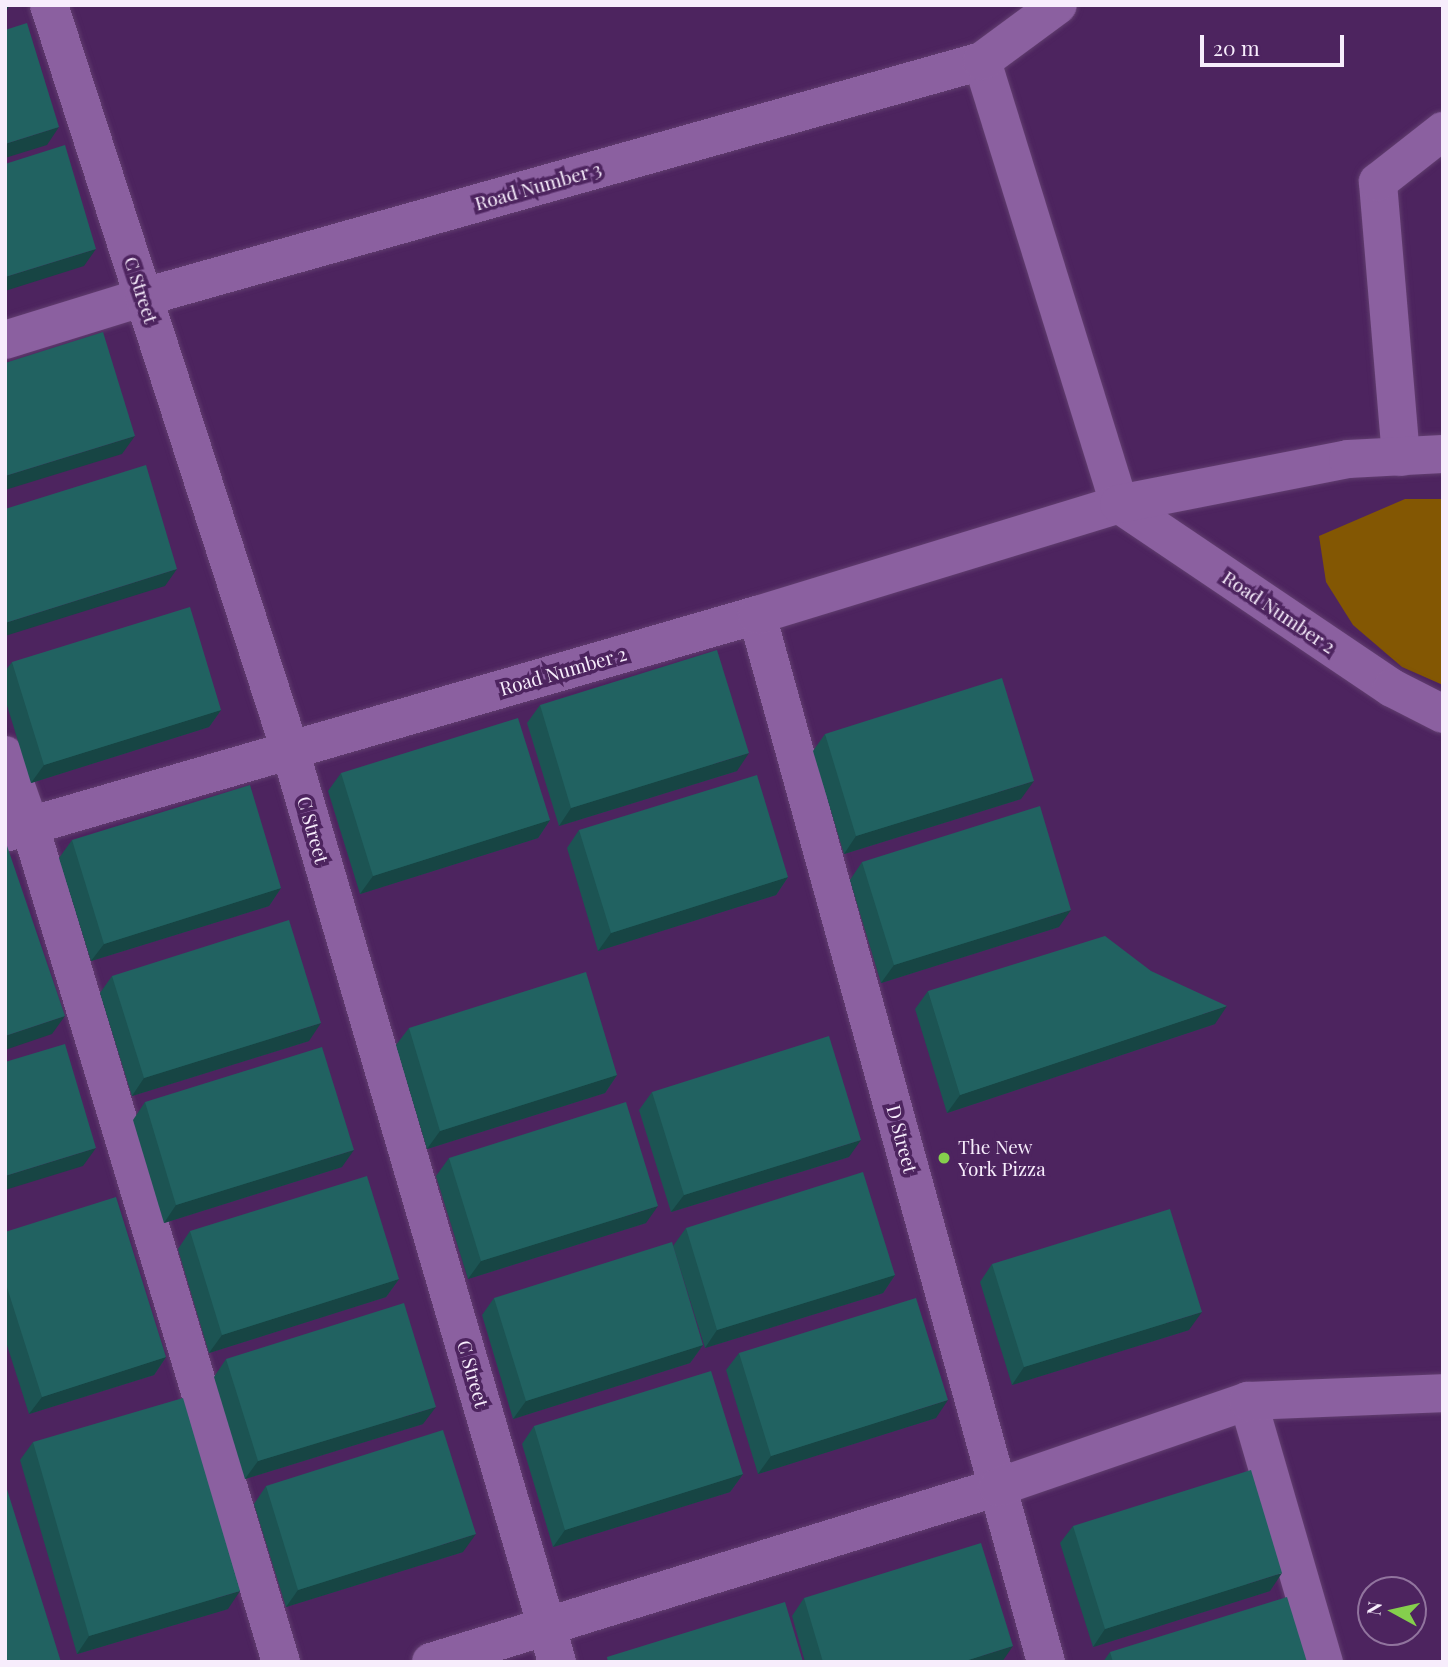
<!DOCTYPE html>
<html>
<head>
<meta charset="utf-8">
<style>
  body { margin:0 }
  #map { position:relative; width:1448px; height:1667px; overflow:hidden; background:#4d245f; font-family:"Playfair Display",serif }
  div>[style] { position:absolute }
  .green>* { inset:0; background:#835703 }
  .roads { filter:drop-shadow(0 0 2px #613e6f) drop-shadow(0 0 2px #613e6f) }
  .minor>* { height:38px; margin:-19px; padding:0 19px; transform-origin:19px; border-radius:19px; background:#8b60a0 }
  .wall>* { inset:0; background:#1c5453 }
  .shaded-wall>* { inset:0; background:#174544 }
  .building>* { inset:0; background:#216261 }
  .dots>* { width:19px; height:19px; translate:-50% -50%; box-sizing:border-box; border:4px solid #4d245f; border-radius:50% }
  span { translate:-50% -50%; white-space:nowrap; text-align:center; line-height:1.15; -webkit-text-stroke:7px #4d245f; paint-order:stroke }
  .street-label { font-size:19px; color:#f7edfc }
  .poi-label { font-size:19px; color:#f7edfc }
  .left { translate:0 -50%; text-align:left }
  .frame { position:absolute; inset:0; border:7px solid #f7edfc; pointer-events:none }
  .north { position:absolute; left:1357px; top:1576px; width:70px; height:70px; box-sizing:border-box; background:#4d245f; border:2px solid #91749e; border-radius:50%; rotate:278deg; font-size:19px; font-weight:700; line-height:28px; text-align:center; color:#f7edfc }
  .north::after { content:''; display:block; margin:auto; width:24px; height:32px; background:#85cf4d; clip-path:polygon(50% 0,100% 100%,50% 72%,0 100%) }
  .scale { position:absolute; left:1200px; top:35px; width:144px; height:32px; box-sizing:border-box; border:4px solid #f7edfc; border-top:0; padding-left:9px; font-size:21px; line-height:24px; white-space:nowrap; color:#f7edfc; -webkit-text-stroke:5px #4d245f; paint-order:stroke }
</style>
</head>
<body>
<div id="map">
  <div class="green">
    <div style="clip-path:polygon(1405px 499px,1443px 499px,1443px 685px,1402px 667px,1353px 625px,1326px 582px,1319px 536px)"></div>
  </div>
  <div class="roads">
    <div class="minor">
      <div style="left:49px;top:5px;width:783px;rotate:72.07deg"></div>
      <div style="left:290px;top:750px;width:950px;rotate:73.68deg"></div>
      <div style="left:982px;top:61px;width:464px;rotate:72.8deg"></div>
      <div style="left:1119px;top:504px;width:329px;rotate:34deg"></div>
      <div style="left:1392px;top:688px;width:57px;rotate:27deg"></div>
      <div style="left:5px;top:340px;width:145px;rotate:-17.2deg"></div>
      <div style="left:144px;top:297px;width:871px;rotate:-15.73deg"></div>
      <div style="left:982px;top:61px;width:94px;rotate:-36.4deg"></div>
      <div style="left:1401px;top:457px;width:276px;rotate:-94.8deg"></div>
      <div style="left:1378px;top:182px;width:83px;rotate:-38.1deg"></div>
      <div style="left:757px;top:615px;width:1086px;rotate:74.57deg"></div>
      <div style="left:5px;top:755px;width:75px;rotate:70.6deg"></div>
      <div style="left:30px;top:826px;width:873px;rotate:73.29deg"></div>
      <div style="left:5px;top:833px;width:783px;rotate:-16.17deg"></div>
      <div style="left:757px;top:615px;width:379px;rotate:-17deg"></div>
      <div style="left:1119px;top:504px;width:233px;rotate:-11.1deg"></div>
      <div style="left:1348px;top:459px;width:95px;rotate:-3deg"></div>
      <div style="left:1248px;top:1401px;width:272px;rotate:73.8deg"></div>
      <div style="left:431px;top:1662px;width:593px;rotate:-17.15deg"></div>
      <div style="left:998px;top:1487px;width:264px;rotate:-19deg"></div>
      <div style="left:1248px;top:1401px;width:195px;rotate:-2.3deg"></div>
    </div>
  </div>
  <div class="wall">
    <div style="clip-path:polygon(12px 662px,221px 710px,209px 727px,31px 783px,5px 699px,5px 671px)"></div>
    <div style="clip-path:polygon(540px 705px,737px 771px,559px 826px,527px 723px)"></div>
    <div style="clip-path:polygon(825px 734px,1021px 799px,844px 854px,813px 751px)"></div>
    <div style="clip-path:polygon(341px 773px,550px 820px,538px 838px,360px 894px,328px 791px)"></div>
    <div style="clip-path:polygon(579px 830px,788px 877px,776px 895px,598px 951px,567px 848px)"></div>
    <div style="clip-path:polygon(72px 840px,281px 888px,269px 906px,91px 961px,59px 858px)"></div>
    <div style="clip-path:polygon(862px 862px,1059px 927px,881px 983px,850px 880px)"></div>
    <div style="clip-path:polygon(1151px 971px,1215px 1024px,947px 1113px,915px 1009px,928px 991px)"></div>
    <div style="clip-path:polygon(112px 976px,309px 1041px,132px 1096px,100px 993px)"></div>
    <div style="clip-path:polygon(409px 1028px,617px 1075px,605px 1093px,427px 1149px,396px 1045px)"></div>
    <div style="clip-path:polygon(652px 1092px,849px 1157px,671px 1212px,639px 1110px)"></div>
    <div style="clip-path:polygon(145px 1102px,342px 1167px,164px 1223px,133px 1120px)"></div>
    <div style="clip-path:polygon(449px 1158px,646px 1223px,468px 1279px,436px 1176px)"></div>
    <div style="clip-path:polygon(686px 1228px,895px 1275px,883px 1293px,705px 1348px,673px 1246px)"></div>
    <div style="clip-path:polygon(190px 1231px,399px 1279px,386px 1297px,209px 1353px,178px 1249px)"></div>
    <div style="clip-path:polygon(5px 1232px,166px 1357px,154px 1375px,29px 1414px,5px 1339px)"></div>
    <div style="clip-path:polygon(992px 1264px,1189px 1330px,1012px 1385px,980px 1282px)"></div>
    <div style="clip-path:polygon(494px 1298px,703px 1345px,690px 1363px,513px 1419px,482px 1315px)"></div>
    <div style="clip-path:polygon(739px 1353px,936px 1418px,758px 1474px,726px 1370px)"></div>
    <div style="clip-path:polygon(226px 1359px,423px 1424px,245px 1479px,214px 1377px)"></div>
    <div style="clip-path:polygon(534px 1426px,743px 1474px,730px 1492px,553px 1547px,522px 1444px)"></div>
    <div style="clip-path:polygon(33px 1442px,228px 1609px,77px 1654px,20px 1460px)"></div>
    <div style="clip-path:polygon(266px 1486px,463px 1552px,286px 1607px,254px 1504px)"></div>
    <div style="clip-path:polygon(1073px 1526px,1270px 1591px,1093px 1647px,1060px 1543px)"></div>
    <div style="clip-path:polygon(804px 1598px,1002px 1662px,805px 1662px,792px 1616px)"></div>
    <div style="clip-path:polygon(1110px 1652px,1307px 1662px,1103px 1662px)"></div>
  </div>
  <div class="shaded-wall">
    <div style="clip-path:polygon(5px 5px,10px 5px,5px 13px)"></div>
    <div style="clip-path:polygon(59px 127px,47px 145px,5px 158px,5px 144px)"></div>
    <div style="clip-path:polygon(96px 249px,84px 266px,5px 291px,5px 277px)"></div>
    <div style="clip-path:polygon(135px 436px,122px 454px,5px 490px,5px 476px)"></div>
    <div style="clip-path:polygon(177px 569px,165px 586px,5px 636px,5px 623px)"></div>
    <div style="clip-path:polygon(221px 710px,209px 727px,31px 783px,44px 765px)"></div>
    <div style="clip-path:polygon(749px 753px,737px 771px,559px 826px,571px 808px)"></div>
    <div style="clip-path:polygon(1034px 781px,1021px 799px,844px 854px,856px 836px)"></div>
    <div style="clip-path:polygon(550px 820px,538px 838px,360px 894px,373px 876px)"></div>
    <div style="clip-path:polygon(788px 877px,776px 895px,598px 951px,611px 933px)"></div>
    <div style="clip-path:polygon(281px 888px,269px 906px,91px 961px,104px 944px)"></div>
    <div style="clip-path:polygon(1071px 910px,1059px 927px,881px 983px,894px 965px)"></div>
    <div style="clip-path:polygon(1227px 1006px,1215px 1024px,947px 1113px,960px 1095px)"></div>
    <div style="clip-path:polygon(65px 1016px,52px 1034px,5px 1050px,5px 1036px)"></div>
    <div style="clip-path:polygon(321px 1023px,309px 1041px,132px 1096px,144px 1078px)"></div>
    <div style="clip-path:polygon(617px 1075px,605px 1093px,427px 1149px,440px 1131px)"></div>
    <div style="clip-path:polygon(861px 1140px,849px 1157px,671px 1212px,684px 1195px)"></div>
    <div style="clip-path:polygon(96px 1148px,83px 1166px,5px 1190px,5px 1176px)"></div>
    <div style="clip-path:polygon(354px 1150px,342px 1167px,164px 1223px,176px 1205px)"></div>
    <div style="clip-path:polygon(658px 1206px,646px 1223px,468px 1279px,481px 1261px)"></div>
    <div style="clip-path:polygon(895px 1275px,883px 1293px,705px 1348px,717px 1330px)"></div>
    <div style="clip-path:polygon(399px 1279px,386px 1297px,209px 1353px,222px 1335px)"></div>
    <div style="clip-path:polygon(1202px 1312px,1189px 1330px,1012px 1385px,1024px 1367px)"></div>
    <div style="clip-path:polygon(703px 1345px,690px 1363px,513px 1419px,526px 1401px)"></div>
    <div style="clip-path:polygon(166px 1357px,154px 1375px,29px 1414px,42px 1397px)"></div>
    <div style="clip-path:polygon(948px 1400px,936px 1418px,758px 1474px,771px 1456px)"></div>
    <div style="clip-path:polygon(436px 1407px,423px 1424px,245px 1479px,258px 1461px)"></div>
    <div style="clip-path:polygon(743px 1474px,730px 1492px,553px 1547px,565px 1530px)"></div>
    <div style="clip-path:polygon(476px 1534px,463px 1552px,286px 1607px,298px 1590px)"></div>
    <div style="clip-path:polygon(1282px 1573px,1270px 1591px,1093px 1647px,1105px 1629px)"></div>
    <div style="clip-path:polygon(240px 1591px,228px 1609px,77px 1654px,89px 1636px)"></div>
    <div style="clip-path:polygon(1013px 1646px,1002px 1662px,962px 1662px)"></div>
  </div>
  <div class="building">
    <div style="clip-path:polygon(27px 23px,59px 127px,5px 144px,5px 30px)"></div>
    <div style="clip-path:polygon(65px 145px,96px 249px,5px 277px,5px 164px)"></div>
    <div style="clip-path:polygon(103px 332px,135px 436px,5px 476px,5px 363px)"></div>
    <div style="clip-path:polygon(146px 465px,177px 569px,5px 623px,5px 509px)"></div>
    <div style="clip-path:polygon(190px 607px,221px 710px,44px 765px,12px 662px)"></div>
    <div style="clip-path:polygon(717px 650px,749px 753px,571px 808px,540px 705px)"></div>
    <div style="clip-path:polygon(1002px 678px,1034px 781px,856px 836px,825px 734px)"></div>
    <div style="clip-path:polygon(518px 718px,550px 820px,373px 876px,341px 773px)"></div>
    <div style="clip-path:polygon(757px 775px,788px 877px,611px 933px,579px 830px)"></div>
    <div style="clip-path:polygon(250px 785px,281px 888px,104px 944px,72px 840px)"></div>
    <div style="clip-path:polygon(1040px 806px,1071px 910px,894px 965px,862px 862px)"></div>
    <div style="clip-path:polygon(5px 840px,65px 1016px,5px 1036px)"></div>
    <div style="clip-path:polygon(289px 920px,321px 1023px,144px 1078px,112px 976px)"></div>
    <div style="clip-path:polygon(1105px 936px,1151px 971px,1227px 1006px,960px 1095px,928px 991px)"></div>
    <div style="clip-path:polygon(586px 972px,617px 1075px,440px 1131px,409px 1028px)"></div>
    <div style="clip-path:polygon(829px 1036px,861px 1140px,684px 1195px,652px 1092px)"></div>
    <div style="clip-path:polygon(65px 1044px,96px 1148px,5px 1176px,5px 1062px)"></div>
    <div style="clip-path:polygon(322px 1047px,354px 1150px,176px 1205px,145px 1102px)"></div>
    <div style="clip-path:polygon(626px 1102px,658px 1206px,481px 1261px,449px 1158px)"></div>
    <div style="clip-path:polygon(863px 1172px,895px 1275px,717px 1330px,686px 1228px)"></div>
    <div style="clip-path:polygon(367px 1176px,399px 1279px,222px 1335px,190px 1231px)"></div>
    <div style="clip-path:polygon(116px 1197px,166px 1357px,42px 1397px,5px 1281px,5px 1232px)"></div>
    <div style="clip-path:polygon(1170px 1209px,1202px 1312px,1024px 1367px,992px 1264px)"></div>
    <div style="clip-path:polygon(672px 1242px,703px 1345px,526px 1401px,494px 1298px)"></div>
    <div style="clip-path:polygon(916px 1298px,948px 1400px,771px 1456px,739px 1353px)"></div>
    <div style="clip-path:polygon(404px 1303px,436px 1407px,258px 1461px,226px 1359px)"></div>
    <div style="clip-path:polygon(711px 1371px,743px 1474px,565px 1530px,534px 1426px)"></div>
    <div style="clip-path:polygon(183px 1398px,240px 1591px,89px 1636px,33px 1442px)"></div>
    <div style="clip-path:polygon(443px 1430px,476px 1534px,298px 1590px,266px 1486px)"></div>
    <div style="clip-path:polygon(1251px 1470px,1282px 1573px,1105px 1629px,1073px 1526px)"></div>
    <div style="clip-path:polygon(5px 1483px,61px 1662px,5px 1662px)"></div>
    <div style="clip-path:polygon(981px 1543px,1013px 1646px,962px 1662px,823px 1662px,804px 1598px)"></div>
    <div style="clip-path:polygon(1287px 1597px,1307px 1662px,1113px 1662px,1110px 1652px)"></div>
    <div style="clip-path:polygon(785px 1602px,803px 1662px,608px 1662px,607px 1657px)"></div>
  </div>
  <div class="dots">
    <div style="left:944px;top:1158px;background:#85cf4d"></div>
  </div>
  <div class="street-label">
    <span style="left:538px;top:186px;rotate:-16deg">Road Number 3</span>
    <span style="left:141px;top:290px;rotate:72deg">C Street</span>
    <span style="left:1279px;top:612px;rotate:34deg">Road Number 2</span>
    <span style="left:563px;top:671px;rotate:-16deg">Road Number 2</span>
    <span style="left:313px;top:830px;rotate:74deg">C Street</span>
    <span style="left:902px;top:1139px;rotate:75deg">D Street</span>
    <span style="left:473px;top:1374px;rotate:74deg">C Street</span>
  </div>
  <div class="poi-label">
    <span class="left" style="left:958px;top:1158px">The New<br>York Pizza</span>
  </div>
  <div class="frame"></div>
  <div class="north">N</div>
  <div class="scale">20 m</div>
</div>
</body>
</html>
